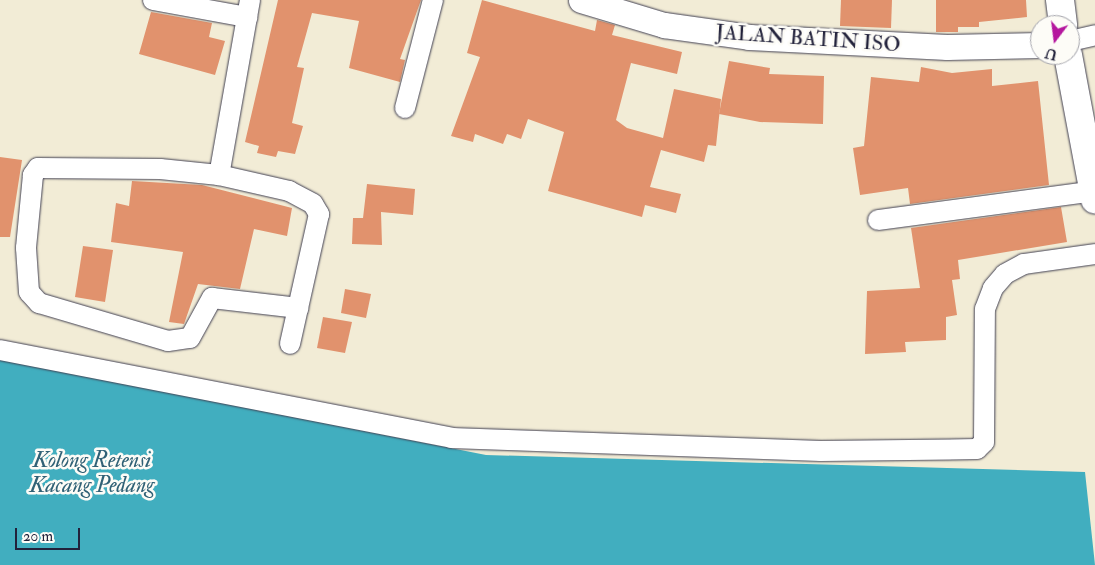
<!DOCTYPE html>
<html>
<head>
<meta charset="utf-8">
<style>
  body { margin:0 }
  #map { position:relative; width:1095px; height:565px; overflow:hidden; background:#f2ecd6; font-family:"IM FELL Double Pica",serif }
  div>[style] { position:absolute }
  .water>* { inset:0; background:#41aebf }
  .building>* { inset:0; background:#e1926d }
  .roads { filter:drop-shadow(0 0 1px #414052) drop-shadow(0 0 1px #414052) }
  .minor>* { height:20px; margin:-10px; padding:0 10px; transform-origin:10px; border-radius:10px; background:#fff }
  .tertiary>* { height:25px; margin:-12.5px; padding:0 12.5px; transform-origin:12.5px; border-radius:12.5px; background:#fff }
  .secondary>* { height:28px; margin:-14px; padding:0 14px; transform-origin:14px; border-radius:14px; background:#fff }
  span { translate:-50% -50%; white-space:nowrap; text-align:center; line-height:1.15; -webkit-text-stroke:5px #fdfcf7; paint-order:stroke }
  .street-label { font-size:21px; color:#22223b }
  .water-label { font-size:22px; color:#306176; font-style:italic }
  .north { position:absolute; left:1030px; top:15px; width:50px; height:50px; box-sizing:border-box; background:#fdfcf7; border:1px solid #a5a5ac; border-radius:50%; rotate:195deg; font-size:14px; font-weight:700; line-height:20px; text-align:center; color:#22223b }
  .north::after { content:''; display:block; margin:auto; width:18px; height:22px; background:#b5179e; clip-path:polygon(50% 0,100% 100%,50% 72%,0 100%) }
  .scale { position:absolute; left:15px; top:528px; width:65px; height:22px; box-sizing:border-box; border:2px solid #22223b; border-top:0; padding-left:6px; font-size:15px; line-height:18px; white-space:nowrap; color:#22223b; -webkit-text-stroke:4px #fdfcf7; paint-order:stroke }
</style>
</head>
<body>
<div id="map">
  <div class="water">
    <div style="clip-path:polygon(0 359px,486px 455px,1085px 472px,1095px 565px,0 565px)"></div>
  </div>
  <div class="building">
    <div style="clip-path:polygon(278px 0,421px 0,400px 59px,405px 60px,400px 82px,349px 68px,359px 21px,312px 13px,297px 67px,304px 68px,292px 123px,303px 126px,295px 154px,278px 151px,276px 157px,257px 153px,259px 146px,245px 142px)"></div>
    <div style="clip-path:polygon(482px 0,595px 31px,597px 20px,615px 25px,612px 35px,682px 52px,677px 74px,631px 63px,616px 120px,627px 128px,663px 138px,674px 89px,721px 99px,716px 146px,708px 145px,704px 162px,661px 150px,650px 187px,681px 194px,676px 213px,645px 205px,642px 217px,548px 191px,564px 132px,528px 119px,521px 139px,507px 134px,503px 144px,475px 134px,473px 142px,451px 136px,480px 57px,467px 53px)"></div>
    <div style="clip-path:polygon(841px 0,892px 0,891px 28px,840px 26px)"></div>
    <div style="clip-path:polygon(936px 0,1026px 0,1027px 17px,979px 22px,979px 27px,958px 27px,958px 32px,936px 32px)"></div>
    <div style="clip-path:polygon(151px 12px,212px 23px,209px 37px,225px 41px,215px 75px,139px 54px)"></div>
    <div style="clip-path:polygon(729px 61px,770px 68px,769px 74px,824px 76px,823px 124px,760px 122px,719px 114px)"></div>
    <div style="clip-path:polygon(921px 67px,952px 73px,992px 69px,992px 86px,1038px 81px,1049px 185px,910px 204px,908px 188px,860px 195px,853px 148px,864px 146px,871px 77px,919px 82px)"></div>
    <div style="clip-path:polygon(0 157px,22px 160px,10px 237px,0 237px)"></div>
    <div style="clip-path:polygon(132px 181px,202px 185px,292px 208px,287px 236px,254px 229px,240px 289px,198px 284px,184px 324px,169px 322px,183px 252px,111px 242px,116px 203px,129px 206px)"></div>
    <div style="clip-path:polygon(367px 184px,415px 189px,413px 215px,381px 212px,382px 245px,352px 244px,353px 218px,363px 218px)"></div>
    <div style="clip-path:polygon(1061px 207px,1067px 242px,958px 260px,960px 279px,952px 280px,957px 315px,946px 317px,946px 340px,905px 342px,906px 352px,865px 354px,867px 291px,920px 288px,911px 228px)"></div>
    <div style="clip-path:polygon(83px 246px,113px 250px,105px 302px,75px 297px)"></div>
    <div style="clip-path:polygon(345px 289px,371px 294px,366px 318px,341px 313px)"></div>
    <div style="clip-path:polygon(323px 317px,352px 322px,345px 353px,317px 348px)"></div>
  </div>
  <div class="roads">
    <div class="minor">
      <div style="left:153px;top:0;width:96px;rotate:10.3deg"></div>
      <div style="left:250px;top:0;width:178px;rotate:100deg"></div>
      <div style="left:219px;top:175px;width:59px;rotate:-174.2deg"></div>
      <div style="left:160px;top:169px;width:122px;rotate:-179.5deg"></div>
      <div style="left:38px;top:168px;width:9px;rotate:126deg"></div>
      <div style="left:33px;top:175px;width:73px;rotate:95.5deg"></div>
      <div style="left:26px;top:248px;width:44px;rotate:86.1deg"></div>
      <div style="left:29px;top:292px;width:15px;rotate:48deg"></div>
      <div style="left:39px;top:303px;width:134px;rotate:16.4deg"></div>
      <div style="left:168px;top:341px;width:22px;rotate:-8deg"></div>
      <div style="left:190px;top:338px;width:46px;rotate:-61.2deg"></div>
      <div style="left:212px;top:298px;width:87px;rotate:6.6deg"></div>
      <div style="left:1070px;top:41px;width:26px;rotate:-13deg"></div>
      <div style="left:405px;top:108px;width:112px;rotate:-75.5deg"></div>
      <div style="left:219px;top:175px;width:72px;rotate:12.9deg"></div>
      <div style="left:289px;top:191px;width:27px;rotate:28deg"></div>
      <div style="left:313px;top:204px;width:12px;rotate:59deg"></div>
      <div style="left:319px;top:214px;width:133px;rotate:102.6deg"></div>
      <div style="left:878px;top:220px;width:218px;rotate:-7.6deg"></div>
      <div style="left:0;top:350px;width:460px;rotate:11deg"></div>
      <div style="left:451px;top:438px;width:370px;rotate:2deg"></div>
      <div style="left:821px;top:451px;width:156px;rotate:-0.7deg"></div>
      <div style="left:977px;top:449px;width:10px;rotate:-45deg"></div>
      <div style="left:984px;top:442px;width:133px;rotate:-89.6deg"></div>
      <div style="left:985px;top:309px;width:22px;rotate:-69deg"></div>
      <div style="left:993px;top:288px;width:18px;rotate:-49deg"></div>
      <div style="left:1005px;top:274px;width:21px;rotate:-28deg"></div>
      <div style="left:1024px;top:264px;width:72px;rotate:-8deg"></div>
    </div>
    <div class="tertiary">
      <div style="left:581px;top:0;width:87px;rotate:16.8deg"></div>
      <div style="left:664px;top:25px;width:86px;rotate:8deg"></div>
      <div style="left:749px;top:37px;width:198px;rotate:2.9deg"></div>
      <div style="left:947px;top:47px;width:93px;rotate:-1.2deg"></div>
    </div>
    <div class="secondary">
      <div style="left:1060px;top:0;width:25px;rotate:83deg"></div>
      <div style="left:1068px;top:55px;width:147px;rotate:79.4deg"></div>
    </div>
  </div>
  <div class="street-label">
    <span style="left:808px;top:39px;rotate:4deg">JALAN BATIN ISO</span>
  </div>
  <div class="water-label">
    <span style="left:92px;top:473px">Kolong Retensi<br>Kacang Pedang</span>
  </div>
  <div class="north">U</div>
  <div class="scale">20 m</div>
</div>
</body>
</html>
